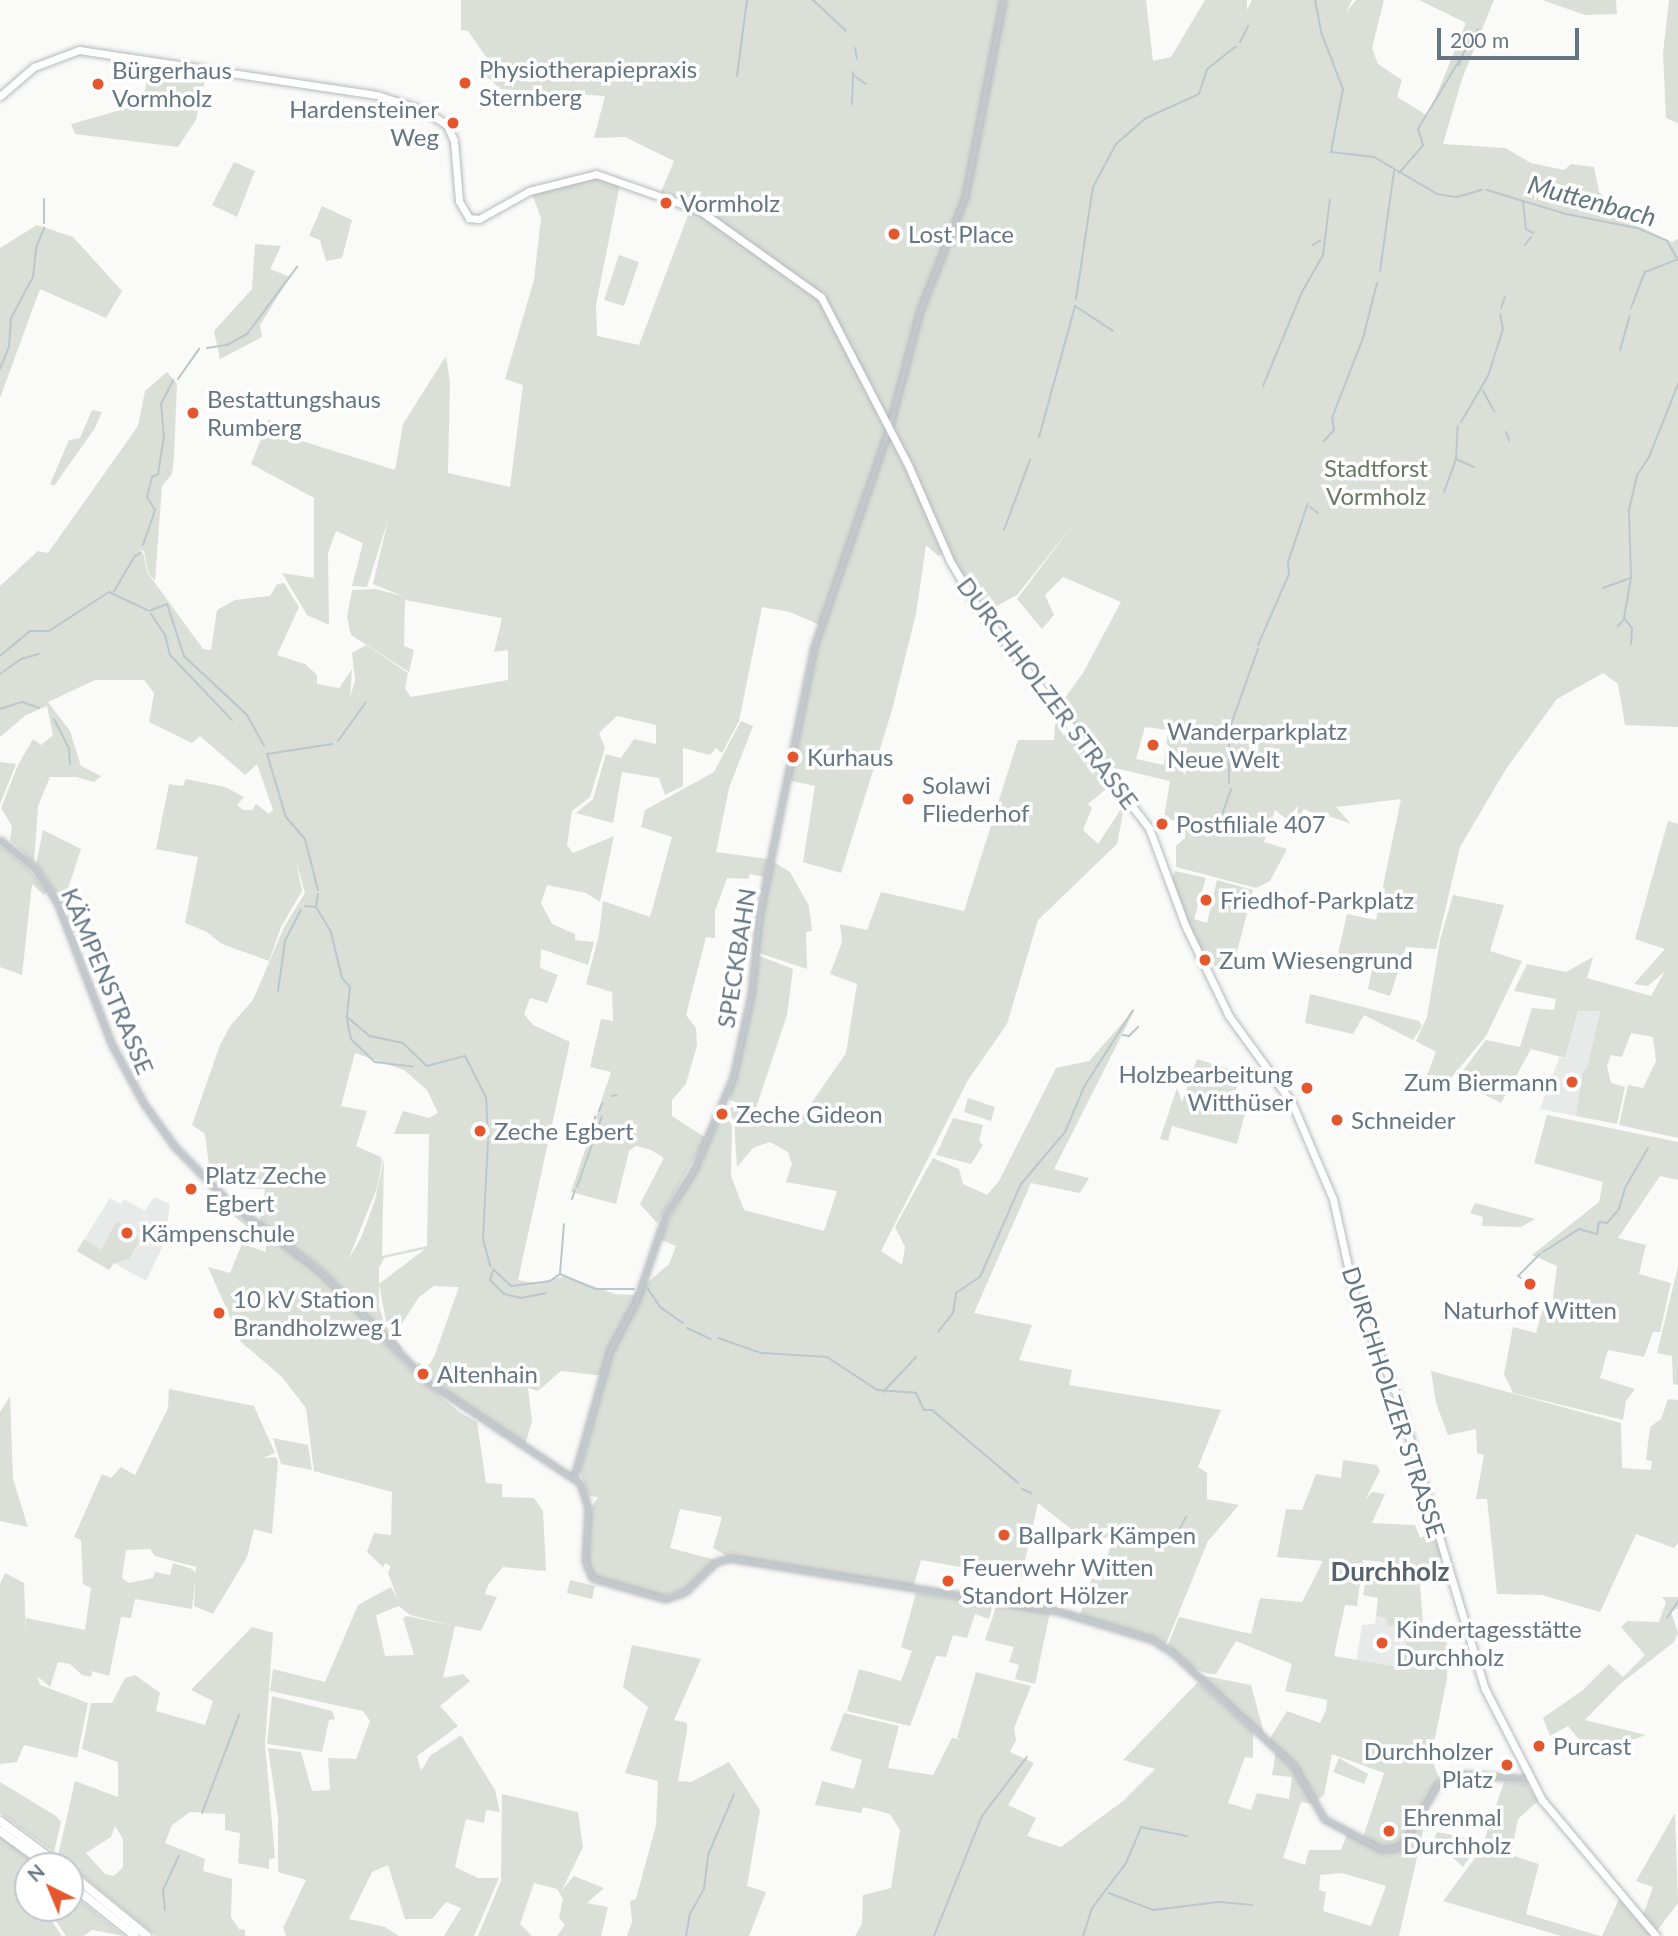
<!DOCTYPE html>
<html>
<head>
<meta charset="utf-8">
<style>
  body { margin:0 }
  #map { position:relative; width:1678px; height:1936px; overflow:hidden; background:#fafaf8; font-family:Lato,sans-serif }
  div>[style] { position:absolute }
  .built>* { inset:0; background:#e8e9e9 }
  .green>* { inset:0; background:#dadfd7 }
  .stream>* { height:2px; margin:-1px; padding:0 1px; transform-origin:1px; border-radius:1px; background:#bbc7cb }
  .roads { filter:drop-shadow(0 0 2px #b5babe) drop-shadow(0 0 2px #b5babe) }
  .minor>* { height:5px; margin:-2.5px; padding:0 2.5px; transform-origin:2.5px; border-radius:2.5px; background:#c3c8cc }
  .major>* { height:7px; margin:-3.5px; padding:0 3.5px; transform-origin:3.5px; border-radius:3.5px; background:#fff }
  .highway>* { height:8px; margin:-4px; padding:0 4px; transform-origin:4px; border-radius:4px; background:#fff }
  .dots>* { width:19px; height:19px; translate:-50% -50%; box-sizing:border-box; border:4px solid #fff; border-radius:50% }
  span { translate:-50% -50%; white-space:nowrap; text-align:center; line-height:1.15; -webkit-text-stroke:7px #fff; paint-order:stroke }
  .poi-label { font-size:24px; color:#657683 }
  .left { translate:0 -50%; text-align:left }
  .right { translate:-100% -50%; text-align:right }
  .park-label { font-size:24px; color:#687a64 }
  .street-label { font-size:24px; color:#657683 }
  .water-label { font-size:26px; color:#60757c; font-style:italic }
  .neighbourhood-label { font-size:26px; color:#57646e; font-weight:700 }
  .north { position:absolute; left:14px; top:1852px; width:70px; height:70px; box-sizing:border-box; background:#fff; border:2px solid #c1c8cd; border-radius:50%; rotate:317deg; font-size:19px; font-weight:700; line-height:28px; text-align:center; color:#657683 }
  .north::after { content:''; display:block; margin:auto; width:24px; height:32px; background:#e4572e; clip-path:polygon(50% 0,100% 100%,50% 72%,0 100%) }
  .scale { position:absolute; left:1437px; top:28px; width:142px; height:32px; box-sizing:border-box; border:4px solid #657683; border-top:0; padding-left:9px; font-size:21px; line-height:24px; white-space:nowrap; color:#657683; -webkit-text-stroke:5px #fff; paint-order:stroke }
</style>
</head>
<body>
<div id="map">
  <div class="built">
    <div style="clip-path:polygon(1578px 1011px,1600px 1011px,1587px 1068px,1582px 1073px,1576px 1116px,1540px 1109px,1559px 1058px,1565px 1058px)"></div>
    <div style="clip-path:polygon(154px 1197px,170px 1204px,165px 1242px,146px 1281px,114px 1263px,109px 1270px,77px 1251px,110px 1198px,121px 1204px,124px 1199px,145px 1211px)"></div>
    <div style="clip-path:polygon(1376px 1616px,1414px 1622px,1397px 1667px,1356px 1662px,1362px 1625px,1375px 1624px)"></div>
  </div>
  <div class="green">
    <div style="clip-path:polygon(evenodd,461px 0,1146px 0,1153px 61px,1171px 57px,1205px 0,1247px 0,1247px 10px,1252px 0,1352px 0,1346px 13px,1356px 0,1384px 0,1372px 48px,1378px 64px,1402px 80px,1397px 97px,1428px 116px,1466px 23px,1419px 0,1494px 0,1462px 79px,1443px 144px,1505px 148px,1531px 163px,1564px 170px,1571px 164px,1594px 167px,1599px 192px,1630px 222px,1672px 242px,1678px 239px,1678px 727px,1625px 725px,1618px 684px,1603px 673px,1557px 699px,1506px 769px,1460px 847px,1436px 949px,1406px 947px,1390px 996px,1368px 989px,1373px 965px,1337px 958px,1347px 914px,1376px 920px,1401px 799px,1336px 807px,1351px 824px,1326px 815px,1324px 819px,1304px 809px,1294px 825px,1275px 810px,1264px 842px,1287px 849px,1270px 881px,1256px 888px,1176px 867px,1176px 846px,1185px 838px,1186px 825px,1164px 817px,1170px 781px,1102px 765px,1092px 758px,1111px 785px,1088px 804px,1092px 808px,1083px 830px,1098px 844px,1125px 803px,1117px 844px,1038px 920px,1007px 1024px,968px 1080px,881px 1251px,902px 1265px,905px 1247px,895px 1227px,933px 1158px,959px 1169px,963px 1184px,987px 1195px,999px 1181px,1056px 1068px,1089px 1061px,1135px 1009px,1054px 1169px,1089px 1178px,1080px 1193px,1031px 1183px,974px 1313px,1032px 1325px,1019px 1360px,1072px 1370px,1069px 1385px,1221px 1410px,1198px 1467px,1207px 1473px,1207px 1499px,1239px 1505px,1208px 1541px,1166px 1644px,1080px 1615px,1092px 1578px,1100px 1581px,1113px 1537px,1084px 1539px,1038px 1503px,1021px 1578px,921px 1560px,913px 1588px,727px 1556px,713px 1548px,722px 1517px,680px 1509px,670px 1548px,716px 1560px,686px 1589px,660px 1597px,594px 1576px,586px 1561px,591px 1509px,598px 1497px,589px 1496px,580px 1472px,605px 1376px,561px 1371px,538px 1391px,528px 1388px,532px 1421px,525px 1445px,457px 1400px,417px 1366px,419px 1362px,426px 1369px,434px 1357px,459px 1287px,434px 1286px,419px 1297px,395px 1334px,386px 1321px,379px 1284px,425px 1249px,384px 1258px,379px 1268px,379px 1307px,385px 1325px,403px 1348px,399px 1350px,324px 1270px,260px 1222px,265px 1189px,241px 1188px,216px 1175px,209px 1166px,205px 1134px,192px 1125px,220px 1045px,230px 1026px,253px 1000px,284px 927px,305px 893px,296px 861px,302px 891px,281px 927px,269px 961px,222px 944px,207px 932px,185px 923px,198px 857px,156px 849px,169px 784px,183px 786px,186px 779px,225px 787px,244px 797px,237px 805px,243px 810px,252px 810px,256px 804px,269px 814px,273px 810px,257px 764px,245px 775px,200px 736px,192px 743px,149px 722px,154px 693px,144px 680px,95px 680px,48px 702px,70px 731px,81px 766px,101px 776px,94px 782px,76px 777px,50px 777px,38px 806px,34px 863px,10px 840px,12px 826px,1px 808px,18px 765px,33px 739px,41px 745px,53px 735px,47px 706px,26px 715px,0 737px,0 586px,38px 551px,48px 553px,138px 426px,145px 391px,167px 372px,177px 384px,174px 456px,172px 474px,162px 486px,155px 581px,148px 572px,144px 551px,136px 549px,143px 552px,147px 572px,203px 649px,211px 650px,217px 610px,235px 600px,270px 596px,277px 584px,284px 583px,299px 607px,277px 655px,305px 664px,317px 675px,317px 684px,339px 688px,352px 669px,350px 698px,355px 680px,352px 653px,366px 645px,408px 673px,405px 689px,411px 697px,508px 680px,508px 650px,494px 652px,502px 618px,405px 600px,404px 646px,414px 650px,409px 672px,351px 635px,347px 617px,352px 590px,376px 589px,405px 597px,373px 584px,388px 520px,367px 587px,352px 586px,363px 543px,336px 531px,328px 553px,329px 625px,307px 615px,282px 573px,314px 578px,314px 498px,251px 464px,269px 419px,292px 438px,395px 470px,403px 424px,446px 356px,450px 382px,448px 473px,510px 487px,523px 385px,505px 379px,534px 280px,541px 218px,532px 194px,586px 177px,620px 184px,596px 305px,597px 336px,639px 345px,693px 202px,661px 192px,674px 161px,625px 137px,594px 138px,605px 96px,500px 89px,480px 70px,489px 61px,468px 31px,461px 30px,461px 0,1072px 526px,1017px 599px,1042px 629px,1054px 615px,1045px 595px,1063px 577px,1121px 602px,1083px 673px,1056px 710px,1054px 740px,1018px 740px,964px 911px,881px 892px,867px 930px,840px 924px,842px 942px,830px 974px,857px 984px,846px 1053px,797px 1124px,735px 1106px,726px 1110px,734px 1120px,737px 1167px,753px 1148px,770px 1142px,788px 1152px,792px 1164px,786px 1182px,837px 1191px,824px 1231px,744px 1210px,731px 1176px,732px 1125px,723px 1114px,659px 1239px,676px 1246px,669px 1264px,633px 1295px,615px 1294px,565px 1276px,535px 1283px,518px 1280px,570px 1042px,533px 1025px,524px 1014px,530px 998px,547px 1003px,558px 975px,540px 968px,541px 949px,588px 965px,594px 942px,575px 940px,575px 934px,552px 924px,541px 903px,547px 885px,586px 893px,600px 902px,614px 836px,573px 853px,567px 845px,572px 811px,590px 797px,605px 748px,599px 733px,617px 716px,656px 725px,656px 744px,634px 739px,621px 758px,606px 754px,593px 799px,576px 813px,613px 823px,622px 772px,659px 778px,665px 795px,683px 786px,683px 748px,710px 755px,716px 748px,722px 753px,739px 721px,762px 607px,790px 612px,822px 626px,788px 780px,815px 786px,803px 862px,841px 873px,892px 710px,916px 614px,926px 545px,938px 556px,947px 553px,986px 612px,1017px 595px,1072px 526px,461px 0,1145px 727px,1168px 730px,1164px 765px,1136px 759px,1145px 727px,461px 0,355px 1053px,404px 1070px,427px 1090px,438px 1113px,429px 1118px,403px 1111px,394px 1134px,429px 1134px,427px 1246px,382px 1256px,384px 1158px,375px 1200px,361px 1238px,348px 1260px,377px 1188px,382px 1162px,381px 1157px,356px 1146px,367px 1111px,341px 1106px,355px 1053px)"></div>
    <div style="clip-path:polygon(1542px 0,1616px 0,1617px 14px,1585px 15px)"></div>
    <div style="clip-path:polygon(1669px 0,1678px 0,1678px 123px,1666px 118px,1663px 53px)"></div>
    <div style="clip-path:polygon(150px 67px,206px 76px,196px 120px,178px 147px,75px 134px,71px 124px,142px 104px)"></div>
    <div style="clip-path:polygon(234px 162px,255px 171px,237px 217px,212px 205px)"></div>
    <div style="clip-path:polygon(322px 206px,352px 220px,342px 258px,326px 261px,320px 240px,309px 236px)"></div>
    <div style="clip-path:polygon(37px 225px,73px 237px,122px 291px,106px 318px,40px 289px,0 398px,0 248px)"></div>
    <div style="clip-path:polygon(255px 244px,281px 246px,270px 269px,290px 277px,260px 325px,262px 337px,220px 359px,214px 331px,252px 289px)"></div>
    <div style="clip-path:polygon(619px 255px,639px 262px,624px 306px,604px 300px)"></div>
    <div style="clip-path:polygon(92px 410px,102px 412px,95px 428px,54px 486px,50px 484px,69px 440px,80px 438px)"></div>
    <div style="clip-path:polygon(741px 721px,753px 726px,729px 788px,716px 852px,768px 859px,764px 877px,750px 874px,748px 879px,727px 878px,715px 911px,715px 938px,706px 937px,686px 1015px,696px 1028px,697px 1045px,686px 1084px,672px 1100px,672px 1116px,706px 1138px,657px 1223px,640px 1204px,664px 1158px,651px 1150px,636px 1146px,629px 1151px,616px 1204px,571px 1192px,611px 1072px,590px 1067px,601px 1019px,613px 1021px,612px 992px,586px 984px,599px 935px,603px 901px,650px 917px,672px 837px,641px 827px,645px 810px,714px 772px)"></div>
    <div style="clip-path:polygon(0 762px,16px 764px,0 804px)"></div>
    <div style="clip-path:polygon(1668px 821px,1678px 824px,1678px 1138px,1619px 1125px,1628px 1085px,1643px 1088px,1656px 1061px,1653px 1037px,1631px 1033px,1622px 1057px,1611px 1055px,1607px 1066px,1611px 1083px,1625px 1087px,1617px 1124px,1576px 1116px,1582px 1073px,1587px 1068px,1600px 1011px,1578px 1011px,1565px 1058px,1531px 1049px,1501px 1103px,1456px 1080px,1486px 1040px,1520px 1047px,1532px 1008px,1554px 1010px,1556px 999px,1514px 991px,1527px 964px,1566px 972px,1593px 957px,1587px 978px,1651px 996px,1665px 971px,1648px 986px,1634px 984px,1665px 949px,1635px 939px)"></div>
    <div style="clip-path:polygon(43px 830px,81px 849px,63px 904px,36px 864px)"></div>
    <div style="clip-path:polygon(0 846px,29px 869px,46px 891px,44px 895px,32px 884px,22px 975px,0 967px)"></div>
    <div style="clip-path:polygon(772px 861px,790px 872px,809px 906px,812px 931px,806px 932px,807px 969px,756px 952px)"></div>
    <div style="clip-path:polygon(1175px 871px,1206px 878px,1194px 919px,1207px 923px,1217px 880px,1253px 890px,1232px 971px,1205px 963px,1171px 881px)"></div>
    <div style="clip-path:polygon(1453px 895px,1504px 905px,1490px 951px,1522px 961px,1486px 1036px,1450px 1079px,1426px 1078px,1436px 1052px,1416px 1041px,1427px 1017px,1440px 940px)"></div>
    <div style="clip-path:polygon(757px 955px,793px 969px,787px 1015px,756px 1108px,729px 1100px)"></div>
    <div style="clip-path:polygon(1310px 994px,1419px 1021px,1422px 1026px,1413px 1040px,1364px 1015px,1353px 1034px,1305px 1023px)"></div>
    <div style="clip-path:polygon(1197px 1059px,1245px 1074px,1235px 1091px,1248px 1102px,1237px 1144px,1172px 1126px,1168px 1141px,1160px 1139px,1177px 1088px,1182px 1102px)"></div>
    <div style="clip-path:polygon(968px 1098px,995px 1107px,991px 1121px,964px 1112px)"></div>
    <div style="clip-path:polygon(1547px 1115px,1678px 1142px,1678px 1180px,1660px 1176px,1618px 1238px,1646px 1245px,1639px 1274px,1671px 1283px,1660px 1332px,1653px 1332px,1644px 1357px,1608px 1350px,1600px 1378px,1635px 1389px,1626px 1401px,1623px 1420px,1513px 1393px,1504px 1374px,1513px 1327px,1536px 1333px,1544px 1305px,1552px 1306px,1557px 1266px,1532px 1255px,1599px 1202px,1603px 1182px,1534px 1163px)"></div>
    <div style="clip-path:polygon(953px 1118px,983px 1125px,979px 1141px,983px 1145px,971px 1164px,936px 1155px)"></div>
    <div style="clip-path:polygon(evenodd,228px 1203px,323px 1275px,409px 1369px,459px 1412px,477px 1422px,486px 1483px,502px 1484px,502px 1497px,534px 1498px,543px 1511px,546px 1571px,503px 1567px,488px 1585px,485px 1594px,497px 1597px,481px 1631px,455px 1626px,443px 1678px,463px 1674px,470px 1681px,440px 1706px,458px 1726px,417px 1756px,421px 1771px,430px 1756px,461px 1735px,495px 1790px,500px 1812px,486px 1810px,484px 1823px,466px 1819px,455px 1867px,478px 1878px,499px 1878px,474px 1936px,444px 1936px,461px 1908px,446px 1902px,432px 1919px,405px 1919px,388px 1865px,372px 1872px,349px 1919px,385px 1927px,399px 1936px,286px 1936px,283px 1928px,306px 1880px,278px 1872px,278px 1816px,268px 1748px,301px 1752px,312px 1791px,330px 1790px,328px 1758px,356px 1759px,370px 1721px,363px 1711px,270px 1691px,273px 1669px,325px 1682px,358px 1605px,391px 1587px,398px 1600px,388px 1573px,391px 1566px,385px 1563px,383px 1567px,367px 1552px,374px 1533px,391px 1535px,392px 1492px,314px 1471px,306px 1408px,282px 1377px,241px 1342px,208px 1267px,230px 1273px,242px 1244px,266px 1252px,266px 1242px,220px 1205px,228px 1203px,399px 1606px,410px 1615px,454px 1626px,407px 1616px,403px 1618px,414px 1655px,385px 1656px,376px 1615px,399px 1606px)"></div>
    <div style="clip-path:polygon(1475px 1203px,1535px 1219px,1521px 1227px,1482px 1226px,1483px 1217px,1470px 1213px)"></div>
    <div style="clip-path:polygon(117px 1221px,140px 1240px,129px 1259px,114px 1263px,109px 1270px,77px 1251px,84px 1239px,101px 1250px)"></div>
    <div style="clip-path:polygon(1678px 1266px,1678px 1385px,1673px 1384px,1672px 1356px,1657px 1353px)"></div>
    <div style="clip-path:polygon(1431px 1371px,1621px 1423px,1622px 1468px,1651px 1470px,1652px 1461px,1646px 1460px,1650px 1427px,1661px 1419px,1668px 1399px,1678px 1400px,1678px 1543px,1674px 1548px,1636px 1534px,1600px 1612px,1542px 1595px,1497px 1594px,1487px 1499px,1476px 1499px,1484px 1455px,1477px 1453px,1476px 1429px,1448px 1435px,1436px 1403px)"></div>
    <div style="clip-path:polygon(169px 1389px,254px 1406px,275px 1453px,263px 1458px,276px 1457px,278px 1462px,272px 1534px,254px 1529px,247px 1557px,213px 1614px,194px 1606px,196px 1567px,155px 1556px,150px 1549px,126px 1550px,122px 1578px,129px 1583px,153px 1578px,155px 1572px,170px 1575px,173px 1563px,192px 1569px,196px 1573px,192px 1609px,135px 1599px,131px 1618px,121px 1617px,109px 1676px,92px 1671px,91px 1677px,82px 1675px,70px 1664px,58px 1662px,50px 1687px,37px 1676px,40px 1685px,88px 1703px,77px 1758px,24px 1745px,17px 1762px,0 1764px,0 1584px,5px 1573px,24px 1583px,26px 1634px,26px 1618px,85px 1630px,91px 1588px,83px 1584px,81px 1540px,74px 1537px,102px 1474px,111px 1478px,121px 1467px,135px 1475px,168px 1408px)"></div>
    <div style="clip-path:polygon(10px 1396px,13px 1479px,28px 1527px,0 1521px,0 1412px)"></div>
    <div style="clip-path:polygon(273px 1438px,308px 1445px,312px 1470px,281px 1464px)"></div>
    <div style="clip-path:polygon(evenodd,1343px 1460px,1377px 1465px,1380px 1471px,1365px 1500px,1372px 1492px,1385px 1494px,1372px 1523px,1415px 1525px,1420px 1538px,1434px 1532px,1442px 1557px,1427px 1566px,1420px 1585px,1423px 1624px,1444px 1628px,1448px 1649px,1447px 1679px,1431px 1757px,1439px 1778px,1431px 1791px,1440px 1785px,1429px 1805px,1399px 1936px,855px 1936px,862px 1924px,863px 1895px,891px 1888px,900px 1830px,890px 1814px,863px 1807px,861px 1813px,815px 1805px,822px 1781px,854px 1789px,862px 1760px,830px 1750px,844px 1713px,899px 1726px,888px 1768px,933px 1775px,952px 1738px,962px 1740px,957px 1738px,976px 1672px,1031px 1686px,1014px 1728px,1016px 1740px,1010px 1752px,1034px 1763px,1008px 1805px,1036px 1818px,1027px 1836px,1061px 1847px,1123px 1801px,1155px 1769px,1123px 1760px,1198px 1682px,1253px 1732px,1253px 1758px,1245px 1757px,1228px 1803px,1251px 1810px,1257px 1793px,1289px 1799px,1292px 1777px,1272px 1775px,1276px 1752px,1297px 1774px,1307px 1793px,1312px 1804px,1301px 1802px,1283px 1858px,1305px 1865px,1309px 1850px,1341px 1850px,1347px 1834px,1367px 1844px,1363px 1838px,1384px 1773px,1332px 1754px,1324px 1795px,1316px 1801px,1297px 1767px,1269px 1740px,1287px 1711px,1320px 1723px,1326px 1710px,1327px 1700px,1285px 1691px,1292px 1664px,1236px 1641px,1216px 1674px,1209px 1674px,1191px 1667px,1168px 1645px,1179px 1617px,1251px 1634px,1260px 1598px,1302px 1602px,1323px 1561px,1277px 1557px,1286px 1509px,1302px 1510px,1316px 1474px,1341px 1478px,1343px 1460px,1363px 1560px,1391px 1563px,1365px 1584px,1363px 1595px,1378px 1598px,1376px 1616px,1387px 1618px,1388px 1626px,1414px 1623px,1397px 1667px,1334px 1656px,1345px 1605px,1357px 1606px,1363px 1560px,1343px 1460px,1342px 1873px,1386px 1886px,1371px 1926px,1323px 1911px,1326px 1892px,1319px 1890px,1320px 1875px,1342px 1873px)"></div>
    <div style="clip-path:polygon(570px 1580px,595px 1586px,592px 1599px,567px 1593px)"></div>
    <div style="clip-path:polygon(916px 1593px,993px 1604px,989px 1619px,975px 1614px,967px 1638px,953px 1635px,946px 1657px,936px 1656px,910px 1726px,847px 1711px,859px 1669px,901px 1681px,912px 1651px,901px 1647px)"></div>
    <div style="clip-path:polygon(1662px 1597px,1678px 1597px,1678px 1608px,1671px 1612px,1678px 1633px,1674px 1642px,1619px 1685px,1585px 1720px,1646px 1735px,1591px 1754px,1568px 1726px,1550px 1736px,1543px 1718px,1583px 1690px,1609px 1664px,1623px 1677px,1645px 1655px,1621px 1627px,1627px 1621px,1659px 1622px,1666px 1602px)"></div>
    <div style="clip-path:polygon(997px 1604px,1050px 1612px,1035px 1684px,1015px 1679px,1019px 1665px,1009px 1662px,1014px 1647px,985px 1640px)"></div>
    <div style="clip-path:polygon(evenodd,252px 1627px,273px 1633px,265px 1744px,275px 1858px,269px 1859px,269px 1869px,238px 1863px,240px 1833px,225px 1830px,225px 1814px,190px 1812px,172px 1825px,165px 1843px,205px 1859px,203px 1871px,232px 1879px,231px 1917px,239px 1929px,245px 1930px,245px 1936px,156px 1936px,58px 1856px,75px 1781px,118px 1797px,118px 1762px,82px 1749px,91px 1703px,112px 1703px,125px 1678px,135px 1675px,160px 1693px,156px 1711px,205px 1725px,213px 1701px,191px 1690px,252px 1627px,115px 1826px,123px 1839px,123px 1867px,114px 1876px,105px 1874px,86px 1853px,111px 1837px,115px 1826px)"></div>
    <div style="clip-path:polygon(632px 1645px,701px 1659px,674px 1720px,687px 1723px,687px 1731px,678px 1781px,691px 1782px,729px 1762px,760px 1810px,747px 1886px,766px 1892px,749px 1936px,627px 1936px,632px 1922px,630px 1901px,636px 1899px,656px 1825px,658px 1781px,625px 1773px,648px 1707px,623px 1687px)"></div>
    <div style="clip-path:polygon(1200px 1675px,1251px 1685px,1265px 1737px)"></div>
    <div style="clip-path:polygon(272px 1696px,332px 1711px,335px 1719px,329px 1720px,322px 1752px,267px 1744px)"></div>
    <div style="clip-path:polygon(1339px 1758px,1368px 1774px,1364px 1784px,1333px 1772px)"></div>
    <div style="clip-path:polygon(0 1782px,56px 1816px,61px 1822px,54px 1852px,0 1813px)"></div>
    <div style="clip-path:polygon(1504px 1782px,1527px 1784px,1538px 1801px,1518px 1819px,1511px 1855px,1539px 1864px,1526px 1914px,1600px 1936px,1561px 1936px,1443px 1901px,1481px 1850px)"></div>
    <div style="clip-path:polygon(502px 1794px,578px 1812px,583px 1847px,562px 1890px,574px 1876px,604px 1888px,587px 1903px,608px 1907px,601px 1936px,557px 1936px,565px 1925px,559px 1918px,563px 1899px,557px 1889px,534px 1883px,520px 1924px,532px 1936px,478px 1936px,501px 1881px)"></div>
    <div style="clip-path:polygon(1675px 1813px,1678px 1903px,1656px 1932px,1642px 1918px,1653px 1887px,1636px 1881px)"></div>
    <div style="clip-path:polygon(1437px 1832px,1458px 1836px,1480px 1842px,1463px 1867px,1452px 1857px,1456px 1846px,1434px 1839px)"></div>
    <div style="clip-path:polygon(0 1837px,40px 1866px,28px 1866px,28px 1908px,43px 1908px,62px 1936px,0 1936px)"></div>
    <div style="clip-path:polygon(70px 1892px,91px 1909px,124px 1936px,92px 1930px,84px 1936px,66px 1936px,47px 1908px,70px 1908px)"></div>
    <div style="clip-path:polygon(1619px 1899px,1637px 1920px,1652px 1936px,1602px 1936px)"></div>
  </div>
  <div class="stream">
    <div style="left:813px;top:0;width:45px;rotate:43.2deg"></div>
    <div style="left:1315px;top:0;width:33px;rotate:79deg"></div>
    <div style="left:1321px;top:32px;width:61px;rotate:68.9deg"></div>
    <div style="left:1343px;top:89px;width:64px;rotate:100.8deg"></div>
    <div style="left:1331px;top:152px;width:43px;rotate:6.6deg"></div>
    <div style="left:1374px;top:157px;width:73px;rotate:30.4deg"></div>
    <div style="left:1437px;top:194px;width:20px;rotate:9deg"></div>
    <div style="left:1457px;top:197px;width:26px;rotate:-16deg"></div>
    <div style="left:1240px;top:42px;width:18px;rotate:-63deg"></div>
    <div style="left:855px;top:48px;width:11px;rotate:80deg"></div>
    <div style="left:1459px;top:65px;width:6px;rotate:-72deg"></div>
    <div style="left:853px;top:75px;width:16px;rotate:35deg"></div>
    <div style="left:737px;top:76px;width:77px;rotate:-82.5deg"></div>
    <div style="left:852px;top:104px;width:32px;rotate:-88deg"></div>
    <div style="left:1399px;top:173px;width:37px;rotate:-49deg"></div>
    <div style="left:1423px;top:145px;width:17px;rotate:-107deg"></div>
    <div style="left:1418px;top:129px;width:117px;rotate:-59deg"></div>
    <div style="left:1487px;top:190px;width:83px;rotate:16.9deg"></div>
    <div style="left:1566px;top:214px;width:72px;rotate:11.2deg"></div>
    <div style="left:1637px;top:228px;width:33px;rotate:23deg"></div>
    <div style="left:1667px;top:241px;width:22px;rotate:60deg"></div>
    <div style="left:44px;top:199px;width:24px;rotate:90deg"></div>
    <div style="left:1523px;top:201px;width:28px;rotate:84deg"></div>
    <div style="left:1526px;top:229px;width:8px;rotate:30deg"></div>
    <div style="left:1313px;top:245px;width:9px;rotate:-32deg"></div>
    <div style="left:1525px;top:245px;width:10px;rotate:-53deg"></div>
    <div style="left:1380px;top:271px;width:101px;rotate:-82deg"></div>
    <div style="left:1076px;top:299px;width:113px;rotate:-81.4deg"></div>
    <div style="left:1093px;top:187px;width:49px;rotate:-61.9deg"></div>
    <div style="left:1116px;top:144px;width:40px;rotate:-41deg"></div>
    <div style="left:1146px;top:118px;width:58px;rotate:-24.4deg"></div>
    <div style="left:1199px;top:94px;width:26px;rotate:-72deg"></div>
    <div style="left:1207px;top:69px;width:37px;rotate:-38deg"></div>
    <div style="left:1501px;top:308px;width:12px;rotate:-70deg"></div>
    <div style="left:1631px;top:308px;width:39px;rotate:-69deg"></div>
    <div style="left:1645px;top:272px;width:33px;rotate:-21deg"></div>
    <div style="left:207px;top:348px;width:20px;rotate:-9deg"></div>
    <div style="left:227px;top:345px;width:23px;rotate:-29deg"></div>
    <div style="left:247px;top:334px;width:84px;rotate:-53.3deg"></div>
    <div style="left:1620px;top:350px;width:35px;rotate:-74deg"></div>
    <div style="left:0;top:369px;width:24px;rotate:-68deg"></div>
    <div style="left:9px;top:347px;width:29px;rotate:-86deg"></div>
    <div style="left:11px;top:318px;width:47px;rotate:-61.8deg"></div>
    <div style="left:33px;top:277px;width:29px;rotate:-84deg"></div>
    <div style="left:36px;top:248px;width:22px;rotate:-68deg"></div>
    <div style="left:178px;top:379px;width:37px;rotate:-55deg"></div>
    <div style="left:1263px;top:386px;width:102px;rotate:-67.5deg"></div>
    <div style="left:1302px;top:292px;width:43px;rotate:-60.4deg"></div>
    <div style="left:1323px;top:255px;width:56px;rotate:-82.9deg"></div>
    <div style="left:1483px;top:391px;width:23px;rotate:61deg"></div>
    <div style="left:1461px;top:422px;width:53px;rotate:-59.6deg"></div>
    <div style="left:1488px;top:376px;width:49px;rotate:-72.3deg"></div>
    <div style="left:1503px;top:329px;width:15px;rotate:-101deg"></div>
    <div style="left:1506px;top:432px;width:9px;rotate:69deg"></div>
    <div style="left:1039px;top:437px;width:136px;rotate:-74.6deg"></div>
    <div style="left:1075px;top:306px;width:45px;rotate:33.3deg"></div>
    <div style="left:1324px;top:441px;width:15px;rotate:-48deg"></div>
    <div style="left:1334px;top:430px;width:12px;rotate:-99deg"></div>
    <div style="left:1332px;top:418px;width:86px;rotate:-68.8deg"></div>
    <div style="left:1363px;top:338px;width:57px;rotate:-75.7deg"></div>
    <div style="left:1456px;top:459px;width:20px;rotate:24deg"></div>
    <div style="left:1444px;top:492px;width:35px;rotate:-70deg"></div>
    <div style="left:1456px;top:459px;width:33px;rotate:-87deg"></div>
    <div style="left:1310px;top:507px;width:10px;rotate:37deg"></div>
    <div style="left:1004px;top:530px;width:75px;rotate:-69.6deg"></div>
    <div style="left:143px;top:545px;width:37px;rotate:-71deg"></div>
    <div style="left:155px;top:510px;width:15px;rotate:-122deg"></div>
    <div style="left:147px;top:497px;width:21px;rotate:-76deg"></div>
    <div style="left:152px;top:477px;width:7px;rotate:-27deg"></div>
    <div style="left:158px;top:474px;width:36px;rotate:-81deg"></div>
    <div style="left:164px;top:438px;width:34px;rotate:-95deg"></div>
    <div style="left:161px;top:404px;width:27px;rotate:-63deg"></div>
    <div style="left:136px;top:556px;width:5px;rotate:-37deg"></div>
    <div style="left:1603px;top:588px;width:30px;rotate:-20deg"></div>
    <div style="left:114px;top:591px;width:41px;rotate:-59deg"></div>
    <div style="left:149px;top:611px;width:19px;rotate:-21deg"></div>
    <div style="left:167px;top:604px;width:55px;rotate:71.9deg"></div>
    <div style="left:184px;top:656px;width:86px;rotate:43.1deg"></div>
    <div style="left:247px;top:715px;width:35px;rotate:61deg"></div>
    <div style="left:151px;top:614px;width:25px;rotate:56deg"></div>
    <div style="left:165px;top:635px;width:21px;rotate:76deg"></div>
    <div style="left:170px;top:655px;width:90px;rotate:46.4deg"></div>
    <div style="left:1618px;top:626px;width:9px;rotate:-49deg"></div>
    <div style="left:49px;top:631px;width:72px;rotate:-33deg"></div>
    <div style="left:109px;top:592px;width:42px;rotate:25.3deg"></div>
    <div style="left:1631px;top:644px;width:16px;rotate:-86deg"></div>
    <div style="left:1632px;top:628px;width:13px;rotate:-129deg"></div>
    <div style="left:1624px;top:618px;width:41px;rotate:-80.1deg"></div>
    <div style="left:1631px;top:578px;width:68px;rotate:-91.7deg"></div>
    <div style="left:1629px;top:510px;width:36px;rotate:-77deg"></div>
    <div style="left:1637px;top:475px;width:22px;rotate:-56deg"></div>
    <div style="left:1649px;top:457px;width:79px;rotate:-68.3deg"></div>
    <div style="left:1258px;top:645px;width:77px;rotate:-66.4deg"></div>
    <div style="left:1289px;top:574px;width:12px;rotate:-95deg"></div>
    <div style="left:1288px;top:562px;width:62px;rotate:-71.3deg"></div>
    <div style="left:0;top:656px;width:39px;rotate:-40deg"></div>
    <div style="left:30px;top:631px;width:17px"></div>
    <div style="left:4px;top:671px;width:21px;rotate:-35deg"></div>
    <div style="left:21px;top:659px;width:19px;rotate:-16deg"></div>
    <div style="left:0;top:674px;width:2px;rotate:-27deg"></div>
    <div style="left:0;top:709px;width:23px;rotate:-18deg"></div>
    <div style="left:22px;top:702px;width:18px;rotate:19deg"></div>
    <div style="left:54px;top:719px;width:34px;rotate:63deg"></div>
    <div style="left:69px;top:749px;width:15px;rotate:86deg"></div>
    <div style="left:338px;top:741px;width:48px;rotate:-54.3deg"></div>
    <div style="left:1229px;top:783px;width:53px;rotate:-90deg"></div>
    <div style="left:1229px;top:730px;width:86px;rotate:-70.3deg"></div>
    <div style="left:1220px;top:821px;width:34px;rotate:-71deg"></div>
    <div style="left:318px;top:890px;width:53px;rotate:-104.3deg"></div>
    <div style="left:305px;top:839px;width:29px;rotate:-131deg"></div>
    <div style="left:286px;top:817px;width:66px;rotate:-106.8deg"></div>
    <div style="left:267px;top:754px;width:66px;rotate:-8.7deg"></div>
    <div style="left:318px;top:894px;width:13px;rotate:99deg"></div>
    <div style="left:316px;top:907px;width:29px;rotate:59deg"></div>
    <div style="left:331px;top:932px;width:47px;rotate:76.6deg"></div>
    <div style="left:342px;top:978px;width:12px;rotate:48deg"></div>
    <div style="left:350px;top:987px;width:30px;rotate:96deg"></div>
    <div style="left:347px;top:1017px;width:30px;rotate:40deg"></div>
    <div style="left:370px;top:1036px;width:34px;rotate:12deg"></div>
    <div style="left:403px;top:1043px;width:33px;rotate:44deg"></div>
    <div style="left:427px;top:1066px;width:39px;rotate:-15deg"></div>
    <div style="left:465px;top:1056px;width:46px;rotate:62.9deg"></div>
    <div style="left:486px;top:1097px;width:41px;rotate:87.2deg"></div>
    <div style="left:305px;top:906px;width:11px;rotate:5deg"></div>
    <div style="left:278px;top:991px;width:50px;rotate:-82deg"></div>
    <div style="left:285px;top:941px;width:35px;rotate:-63deg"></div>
    <div style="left:347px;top:1019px;width:20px;rotate:79deg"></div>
    <div style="left:351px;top:1039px;width:33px;rotate:44deg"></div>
    <div style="left:375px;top:1062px;width:38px;rotate:7deg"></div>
    <div style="left:1123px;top:1035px;width:6px;rotate:9deg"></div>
    <div style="left:1129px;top:1036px;width:13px;rotate:-45deg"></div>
    <div style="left:612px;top:1096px;width:5px;rotate:-11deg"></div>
    <div style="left:599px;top:1111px;width:8px;rotate:-67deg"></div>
    <div style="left:488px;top:1141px;width:98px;rotate:92.9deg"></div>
    <div style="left:483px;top:1239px;width:28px;rotate:75deg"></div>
    <div style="left:590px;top:1141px;width:25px;rotate:-78deg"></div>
    <div style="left:577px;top:1187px;width:75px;rotate:-70.6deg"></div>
    <div style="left:572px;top:1199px;width:9px;rotate:-72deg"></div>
    <div style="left:1543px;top:1252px;width:43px;rotate:-32.6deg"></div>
    <div style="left:1579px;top:1229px;width:19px;rotate:16deg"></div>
    <div style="left:1597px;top:1234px;width:12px;rotate:-81deg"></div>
    <div style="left:1599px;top:1222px;width:8px;rotate:7deg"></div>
    <div style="left:1607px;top:1223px;width:18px;rotate:-49deg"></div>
    <div style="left:1619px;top:1209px;width:22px;rotate:-74deg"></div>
    <div style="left:1625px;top:1188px;width:46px;rotate:-60.1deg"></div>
    <div style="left:493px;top:1269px;width:25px;rotate:43deg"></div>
    <div style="left:511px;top:1286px;width:39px;rotate:-7deg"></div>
    <div style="left:550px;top:1281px;width:12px;rotate:-35deg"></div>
    <div style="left:560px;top:1274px;width:39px;rotate:23deg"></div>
    <div style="left:596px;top:1289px;width:38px"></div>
    <div style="left:493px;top:1271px;width:9px;rotate:108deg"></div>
    <div style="left:490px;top:1280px;width:20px;rotate:45deg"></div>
    <div style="left:504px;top:1294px;width:17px;rotate:13deg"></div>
    <div style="left:521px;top:1298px;width:25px;rotate:-11deg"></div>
    <div style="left:560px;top:1273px;width:49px;rotate:-85.3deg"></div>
    <div style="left:1521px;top:1278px;width:4px;rotate:-146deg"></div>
    <div style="left:1518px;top:1276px;width:31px;rotate:-45deg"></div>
    <div style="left:648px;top:1289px;width:22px;rotate:56deg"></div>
    <div style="left:660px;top:1307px;width:28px;rotate:35deg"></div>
    <div style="left:687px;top:1328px;width:26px;rotate:25deg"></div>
    <div style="left:938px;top:1332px;width:24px;rotate:-52deg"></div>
    <div style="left:953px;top:1313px;width:20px;rotate:-81deg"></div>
    <div style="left:956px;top:1293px;width:29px;rotate:-34deg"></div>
    <div style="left:980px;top:1277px;width:102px;rotate:-66.2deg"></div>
    <div style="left:1021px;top:1184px;width:68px;rotate:-49.8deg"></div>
    <div style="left:1065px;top:1132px;width:49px;rotate:-67.1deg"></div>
    <div style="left:1084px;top:1087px;width:91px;rotate:-57.5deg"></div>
    <div style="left:718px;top:1338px;width:46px;rotate:19.2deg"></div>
    <div style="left:761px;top:1353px;width:66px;rotate:3.5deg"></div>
    <div style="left:827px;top:1357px;width:60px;rotate:33.4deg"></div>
    <div style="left:877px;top:1390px;width:39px;rotate:4deg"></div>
    <div style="left:916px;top:1393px;width:19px;rotate:65deg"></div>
    <div style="left:924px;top:1410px;width:8px"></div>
    <div style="left:932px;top:1410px;width:113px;rotate:40.3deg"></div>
    <div style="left:883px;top:1392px;width:48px;rotate:-46.7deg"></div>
    <div style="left:1022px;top:1489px;width:10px;rotate:24deg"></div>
    <div style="left:1091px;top:1537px;width:18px;rotate:-19deg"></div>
    <div style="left:1108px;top:1531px;width:57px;rotate:11.1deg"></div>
    <div style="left:1164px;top:1542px;width:12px;rotate:-24deg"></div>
    <div style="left:1175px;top:1537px;width:23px;rotate:-61deg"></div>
    <div style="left:1667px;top:1618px;width:20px;rotate:-57deg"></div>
    <div style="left:202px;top:1813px;width:105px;rotate:-69.3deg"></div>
    <div style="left:1109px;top:1893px;width:47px;rotate:21.1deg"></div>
    <div style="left:1153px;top:1910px;width:66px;rotate:-6.9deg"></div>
    <div style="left:1219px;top:1902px;width:33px;rotate:5deg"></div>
    <div style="left:165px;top:1910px;width:20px;rotate:-96deg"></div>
    <div style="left:163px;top:1890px;width:38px;rotate:-65deg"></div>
    <div style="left:686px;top:1936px;width:22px;rotate:-80deg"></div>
    <div style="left:690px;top:1914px;width:29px;rotate:-61deg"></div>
    <div style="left:704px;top:1889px;width:34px;rotate:-83deg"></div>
    <div style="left:708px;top:1855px;width:66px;rotate:-66.9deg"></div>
    <div style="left:934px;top:1936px;width:129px;rotate:-68.2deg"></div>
    <div style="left:982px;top:1816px;width:74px;rotate:-52.7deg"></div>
    <div style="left:1083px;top:1936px;width:29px;rotate:-72deg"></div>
    <div style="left:1092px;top:1908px;width:56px;rotate:-52.9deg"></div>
    <div style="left:1126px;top:1863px;width:39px;rotate:-67deg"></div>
    <div style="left:1141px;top:1827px;width:47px;rotate:11.1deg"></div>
  </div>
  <div class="roads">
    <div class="minor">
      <div style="left:0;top:840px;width:43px;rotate:38.5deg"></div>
      <div style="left:34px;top:867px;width:42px;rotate:56.7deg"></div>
      <div style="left:57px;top:902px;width:153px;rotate:69deg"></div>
      <div style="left:112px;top:1045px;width:67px;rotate:61.5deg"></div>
      <div style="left:144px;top:1104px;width:53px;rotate:54.2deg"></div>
      <div style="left:175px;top:1147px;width:76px;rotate:45.5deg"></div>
      <div style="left:228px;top:1201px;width:117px;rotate:37.4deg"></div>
      <div style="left:321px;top:1272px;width:153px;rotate:45.8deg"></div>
      <div style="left:428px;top:1382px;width:182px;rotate:33.6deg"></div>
      <div style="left:580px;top:1483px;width:25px;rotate:72deg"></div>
      <div style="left:588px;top:1507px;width:54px;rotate:93.2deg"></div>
      <div style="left:585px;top:1561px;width:18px;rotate:68deg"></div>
      <div style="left:592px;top:1578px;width:76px;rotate:16deg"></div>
      <div style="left:665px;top:1599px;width:21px;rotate:-19deg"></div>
      <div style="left:685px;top:1592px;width:43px;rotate:-44.1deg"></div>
      <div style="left:716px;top:1562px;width:14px;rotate:-17deg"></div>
      <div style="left:729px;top:1558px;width:333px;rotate:9.2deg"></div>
      <div style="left:1058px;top:1611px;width:97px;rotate:16.8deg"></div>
      <div style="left:1151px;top:1639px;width:26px;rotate:32deg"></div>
      <div style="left:1173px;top:1653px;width:166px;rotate:43deg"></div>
      <div style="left:1294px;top:1766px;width:61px;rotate:60.5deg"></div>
      <div style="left:1324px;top:1819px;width:64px;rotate:27.8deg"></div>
      <div style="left:1381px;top:1849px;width:15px;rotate:-4deg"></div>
      <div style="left:1396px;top:1848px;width:10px;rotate:-37deg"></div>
      <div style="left:1404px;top:1842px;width:66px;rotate:-59.9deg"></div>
      <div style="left:1437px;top:1785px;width:19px;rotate:-39deg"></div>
      <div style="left:1452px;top:1773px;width:76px;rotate:4.5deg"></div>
      <div style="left:574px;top:1477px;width:132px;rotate:-74.2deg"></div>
      <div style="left:610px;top:1350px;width:58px;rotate:-62.1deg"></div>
      <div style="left:637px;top:1299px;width:90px;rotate:-71.2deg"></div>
      <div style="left:666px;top:1214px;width:53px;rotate:-58.1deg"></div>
      <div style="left:694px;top:1169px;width:100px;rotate:-67deg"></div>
      <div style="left:733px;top:1077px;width:85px;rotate:-77.8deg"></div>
      <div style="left:751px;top:994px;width:78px;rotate:-84.1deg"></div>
      <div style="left:759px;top:916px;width:276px;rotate:-78.5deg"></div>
      <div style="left:814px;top:646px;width:231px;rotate:-71deg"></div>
      <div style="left:889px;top:428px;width:122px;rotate:-75.3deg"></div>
      <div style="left:920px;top:310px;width:122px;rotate:-68.3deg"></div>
      <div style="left:965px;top:197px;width:201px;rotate:-79.1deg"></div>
    </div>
    <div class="major">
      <div style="left:0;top:96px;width:45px;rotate:-40.5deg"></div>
      <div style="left:34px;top:67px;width:48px;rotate:-20.7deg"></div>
      <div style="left:79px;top:50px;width:301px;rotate:8.6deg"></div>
      <div style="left:377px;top:95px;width:52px;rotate:18.1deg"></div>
      <div style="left:426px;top:111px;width:25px;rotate:34deg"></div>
      <div style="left:447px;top:125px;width:17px;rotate:66deg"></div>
      <div style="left:454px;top:141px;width:60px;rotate:85.2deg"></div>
      <div style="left:459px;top:201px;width:20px;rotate:60deg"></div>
      <div style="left:469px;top:218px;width:10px;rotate:6deg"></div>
      <div style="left:479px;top:219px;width:57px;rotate:-29.2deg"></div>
      <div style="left:529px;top:191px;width:69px;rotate:-14.2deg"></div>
      <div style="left:596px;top:174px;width:109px;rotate:19.3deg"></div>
      <div style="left:699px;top:210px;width:150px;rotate:35.5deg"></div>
      <div style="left:821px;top:297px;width:191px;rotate:62.6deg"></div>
      <div style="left:909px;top:467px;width:103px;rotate:66.4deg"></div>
      <div style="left:950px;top:561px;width:49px;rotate:59.2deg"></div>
      <div style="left:975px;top:603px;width:284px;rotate:52.3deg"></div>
      <div style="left:1149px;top:828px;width:103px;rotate:69.6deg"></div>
      <div style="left:1185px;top:925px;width:101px;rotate:64.2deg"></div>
      <div style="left:1229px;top:1016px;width:107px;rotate:54.1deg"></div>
      <div style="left:1292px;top:1103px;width:104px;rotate:66.9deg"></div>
      <div style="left:1333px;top:1199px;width:101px;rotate:77.5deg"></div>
      <div style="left:1355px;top:1298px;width:103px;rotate:66.7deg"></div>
      <div style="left:1396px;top:1393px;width:309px;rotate:73.3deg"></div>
      <div style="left:1485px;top:1689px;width:125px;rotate:62.8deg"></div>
      <div style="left:1542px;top:1800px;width:177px;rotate:50deg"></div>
    </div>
    <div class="highway">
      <div style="left:0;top:1821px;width:76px;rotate:36.4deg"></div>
      <div style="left:0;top:1831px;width:59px;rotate:36.1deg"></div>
      <div style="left:70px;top:1873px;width:99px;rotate:39.3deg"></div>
      <div style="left:70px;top:1884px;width:83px;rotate:38.7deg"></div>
    </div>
  </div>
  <div class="dots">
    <div style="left:465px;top:83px;background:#e4572e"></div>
    <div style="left:98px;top:84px;background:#e4572e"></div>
    <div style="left:453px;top:123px;background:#e4572e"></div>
    <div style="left:666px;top:203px;background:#e4572e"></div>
    <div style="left:894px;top:234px;background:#e4572e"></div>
    <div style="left:193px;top:413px;background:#e4572e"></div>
    <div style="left:1153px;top:745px;background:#e4572e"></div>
    <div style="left:793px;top:757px;background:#e4572e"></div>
    <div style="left:908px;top:799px;background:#e4572e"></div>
    <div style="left:1162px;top:824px;background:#e4572e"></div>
    <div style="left:1206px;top:900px;background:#e4572e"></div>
    <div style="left:1205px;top:960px;background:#e4572e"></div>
    <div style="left:1572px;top:1082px;background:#e4572e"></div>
    <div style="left:1307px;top:1088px;background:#e4572e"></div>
    <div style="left:722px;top:1114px;background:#e4572e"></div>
    <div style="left:1337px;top:1120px;background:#e4572e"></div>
    <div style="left:480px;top:1131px;background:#e4572e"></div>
    <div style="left:191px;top:1189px;background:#e4572e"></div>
    <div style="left:127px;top:1233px;background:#e4572e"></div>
    <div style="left:1530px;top:1284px;background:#e4572e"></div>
    <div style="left:219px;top:1313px;background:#e4572e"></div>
    <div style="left:423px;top:1374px;background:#e4572e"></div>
    <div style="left:1004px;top:1535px;background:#e4572e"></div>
    <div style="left:948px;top:1581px;background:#e4572e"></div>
    <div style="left:1382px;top:1643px;background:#e4572e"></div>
    <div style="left:1539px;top:1746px;background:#e4572e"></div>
    <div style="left:1507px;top:1765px;background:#e4572e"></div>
    <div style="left:1389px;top:1831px;background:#e4572e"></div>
  </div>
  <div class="poi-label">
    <span class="left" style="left:479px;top:83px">Physiotherapiepraxis<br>Sternberg</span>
    <span class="left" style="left:112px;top:84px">Bürgerhaus<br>Vormholz</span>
    <span class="right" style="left:439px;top:123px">Hardensteiner<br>Weg</span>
    <span class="left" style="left:680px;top:203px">Vormholz</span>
    <span class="left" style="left:908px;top:234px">Lost Place</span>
    <span class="left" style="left:207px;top:413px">Bestattungshaus<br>Rumberg</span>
    <span class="left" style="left:1167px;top:745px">Wanderparkplatz<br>Neue Welt</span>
    <span class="left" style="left:807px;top:757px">Kurhaus</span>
    <span class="left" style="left:922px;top:799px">Solawi<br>Fliederhof</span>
    <span class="left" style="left:1176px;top:824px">Postfiliale 407</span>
    <span class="left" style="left:1220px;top:900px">Friedhof-Parkplatz</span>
    <span class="left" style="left:1219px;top:960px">Zum Wiesengrund</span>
    <span class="right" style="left:1293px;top:1088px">Holzbearbeitung<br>Witthüser</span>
    <span class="right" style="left:1558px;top:1082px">Zum Biermann</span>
    <span class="left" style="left:736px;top:1114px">Zeche Gideon</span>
    <span class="left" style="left:1351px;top:1120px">Schneider</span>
    <span class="left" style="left:494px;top:1131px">Zeche Egbert</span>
    <span class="left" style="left:205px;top:1189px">Platz Zeche<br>Egbert</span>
    <span class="left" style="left:141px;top:1233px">Kämpenschule</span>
    <span class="left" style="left:233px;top:1313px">10 kV Station<br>Brandholzweg 1</span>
    <span style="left:1530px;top:1310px">Naturhof Witten</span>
    <span class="left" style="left:437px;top:1374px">Altenhain</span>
    <span class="left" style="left:1018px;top:1535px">Ballpark Kämpen</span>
    <span class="left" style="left:962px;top:1581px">Feuerwehr Witten<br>Standort Hölzer</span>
    <span class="left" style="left:1396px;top:1643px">Kindertagesstätte<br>Durchholz</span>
    <span class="left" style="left:1553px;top:1746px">Purcast</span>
    <span class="right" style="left:1493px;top:1765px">Durchholzer<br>Platz</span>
    <span class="left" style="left:1403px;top:1831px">Ehrenmal<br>Durchholz</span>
  </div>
  <div class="park-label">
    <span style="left:1376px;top:482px">Stadtforst<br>Vormholz</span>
  </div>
  <div class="street-label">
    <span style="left:1048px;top:693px;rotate:53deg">DURCHHOLZER STRASSE</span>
    <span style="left:736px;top:958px;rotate:-81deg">SPECKBAHN</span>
    <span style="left:108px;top:981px;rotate:67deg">KÄMPENSTRASSE</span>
    <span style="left:1394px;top:1402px;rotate:72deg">DURCHHOLZER STRASSE</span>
  </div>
  <div class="water-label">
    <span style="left:1592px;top:201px;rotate:15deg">Muttenbach</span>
  </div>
  <div class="neighbourhood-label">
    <span style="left:1390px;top:1572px">Durchholz</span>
  </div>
  <div class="north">N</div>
  <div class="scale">200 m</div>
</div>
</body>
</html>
